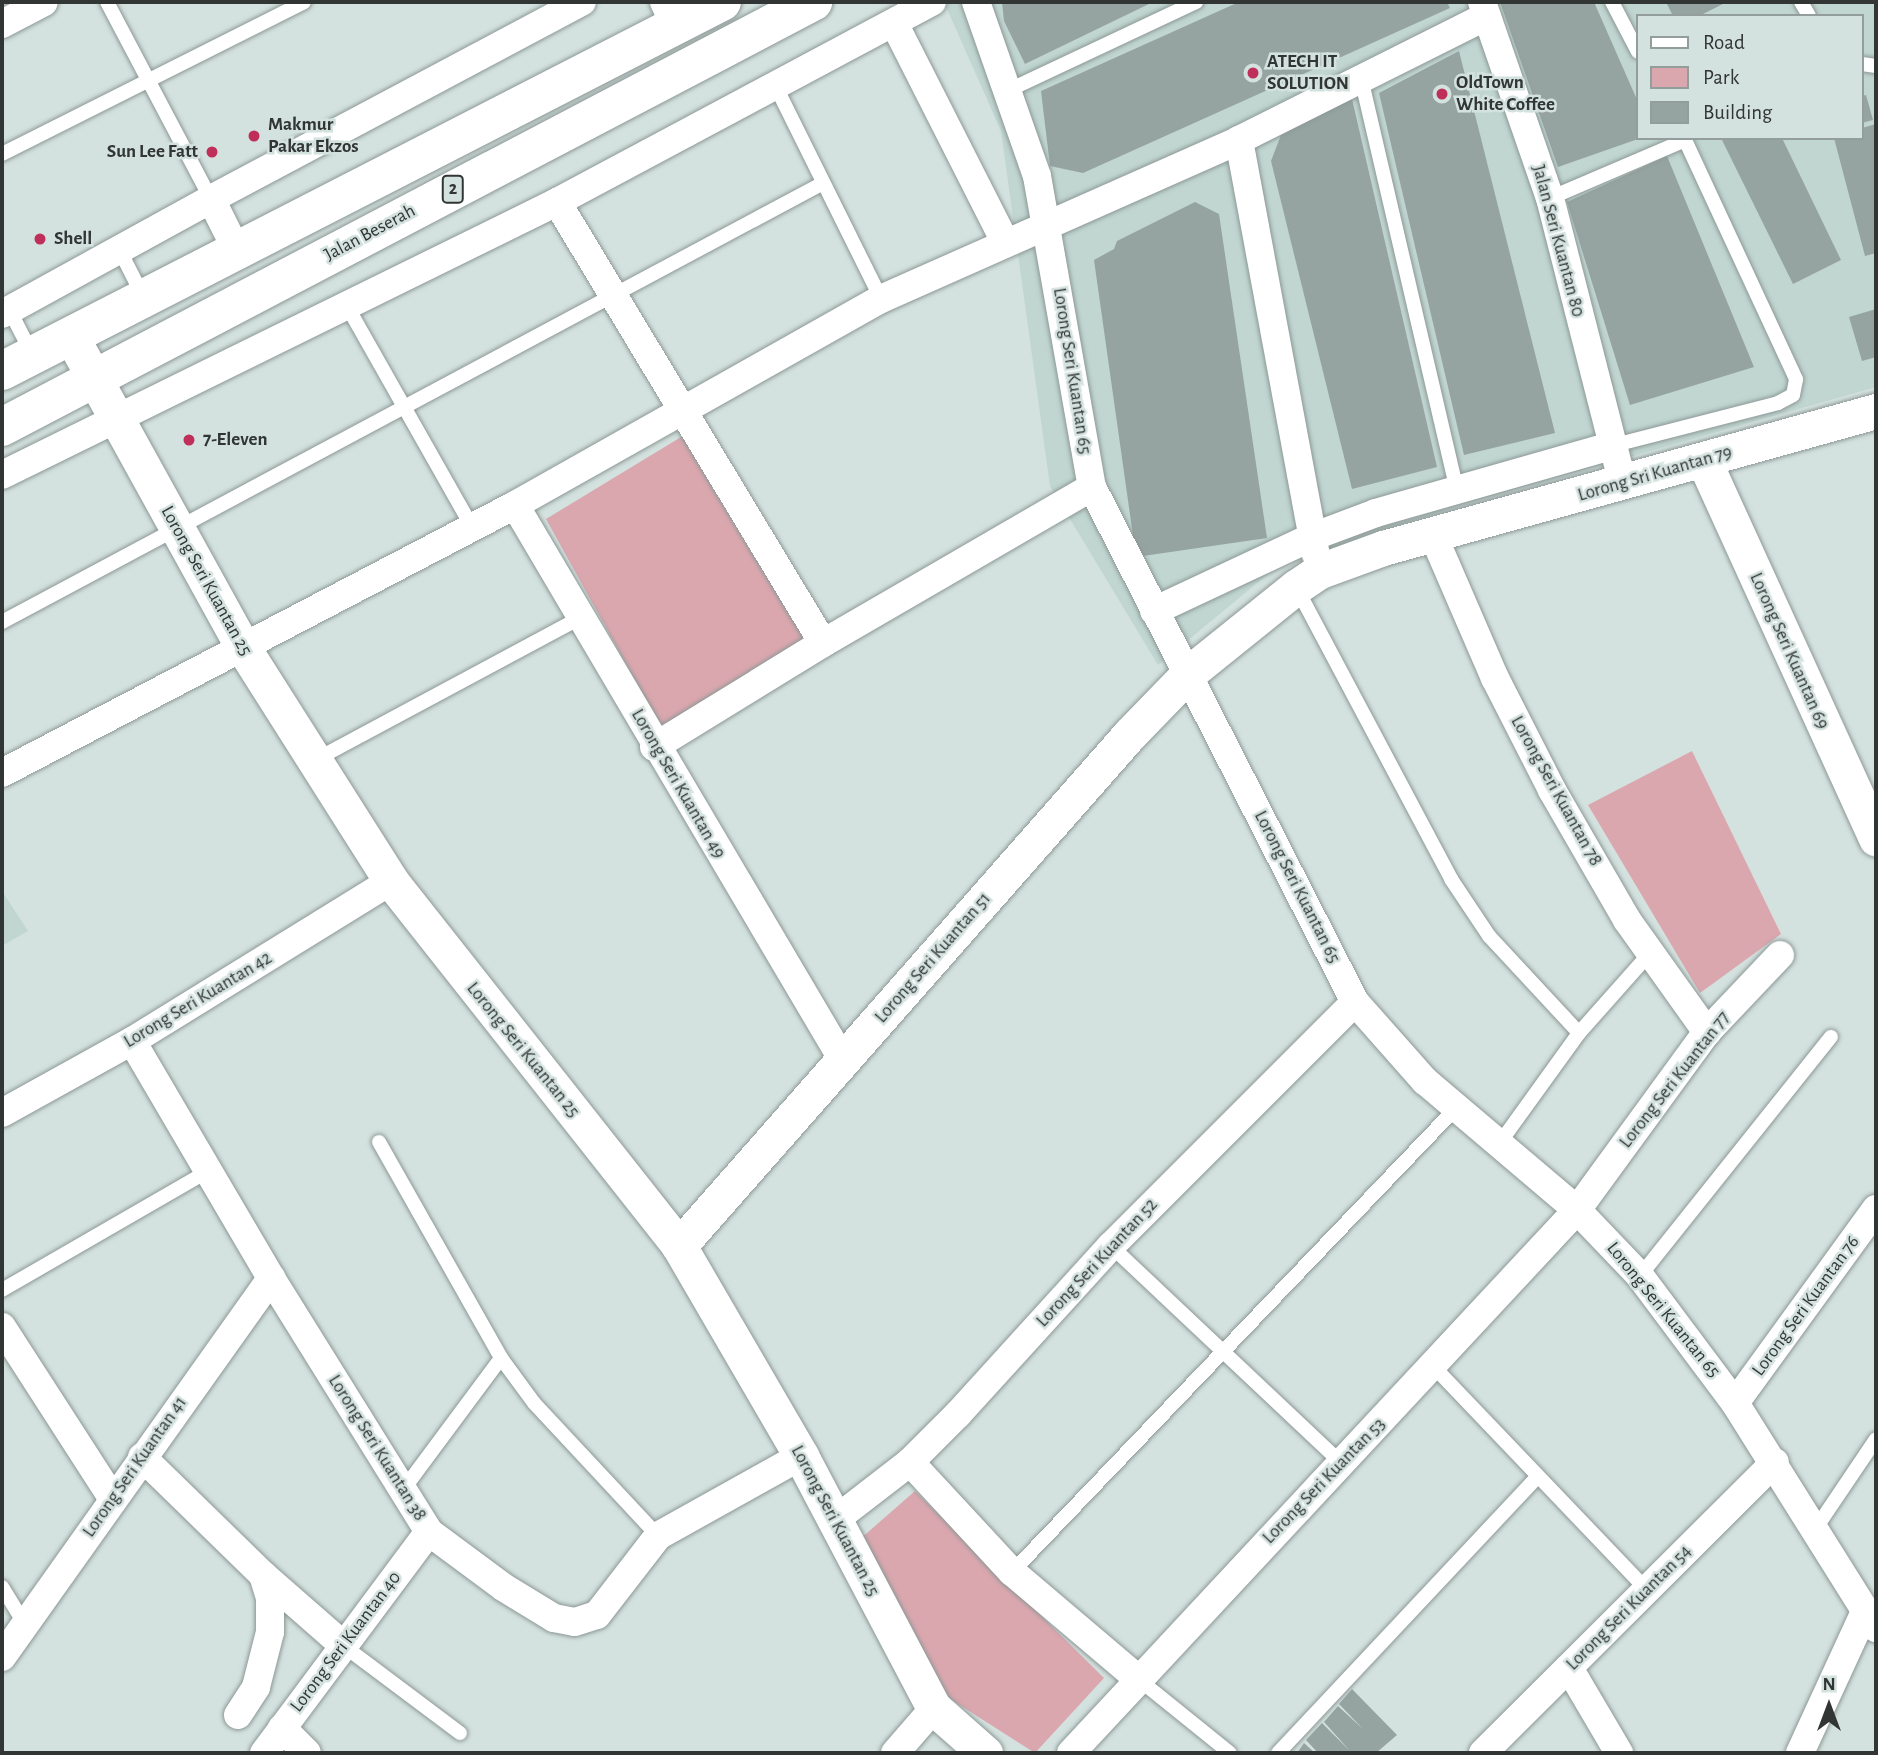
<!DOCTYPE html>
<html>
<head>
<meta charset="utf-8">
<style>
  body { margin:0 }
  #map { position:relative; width:1878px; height:1755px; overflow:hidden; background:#d4e2df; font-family:"Alegreya Sans",sans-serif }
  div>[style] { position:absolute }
  .built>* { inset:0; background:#c1d6d1 }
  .green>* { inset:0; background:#dba7af }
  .building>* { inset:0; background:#96a4a1 }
  .roads { filter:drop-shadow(0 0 2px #8c9896) drop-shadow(0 0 2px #8c9896) }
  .service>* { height:14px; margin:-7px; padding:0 7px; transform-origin:7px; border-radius:7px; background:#fff }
  .minor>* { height:28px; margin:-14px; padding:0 14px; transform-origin:14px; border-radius:14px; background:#fff }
  .tertiary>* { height:35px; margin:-17.5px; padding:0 17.5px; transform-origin:17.5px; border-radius:17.5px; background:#fff }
  .trunk>* { height:38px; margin:-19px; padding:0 19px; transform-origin:19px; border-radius:19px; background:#fff }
  .dots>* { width:19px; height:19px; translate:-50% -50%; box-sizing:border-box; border:4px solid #d4e2df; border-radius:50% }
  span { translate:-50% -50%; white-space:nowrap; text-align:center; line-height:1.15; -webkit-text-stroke:5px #d4e2df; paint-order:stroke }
  .shield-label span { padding:2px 5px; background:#d4e2df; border:2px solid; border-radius:5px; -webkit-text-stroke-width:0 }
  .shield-label { font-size:18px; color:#313635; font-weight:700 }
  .poi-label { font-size:19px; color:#313635; font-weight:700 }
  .left { translate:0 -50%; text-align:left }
  .right { translate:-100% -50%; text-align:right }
  .street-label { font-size:19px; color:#313635 }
  .frame { position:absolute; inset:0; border:4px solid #313635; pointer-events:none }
  .legend { position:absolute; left:1636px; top:14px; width:228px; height:126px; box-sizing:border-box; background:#d4e2df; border:2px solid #939d9b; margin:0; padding:9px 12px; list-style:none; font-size:21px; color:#313635 }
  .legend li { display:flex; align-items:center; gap:14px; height:35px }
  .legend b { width:35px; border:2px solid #939d9b }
  .north { position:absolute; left:1794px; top:1671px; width:70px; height:70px; -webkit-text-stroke:5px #d4e2df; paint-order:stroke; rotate:0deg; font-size:19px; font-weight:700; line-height:28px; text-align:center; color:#313635 }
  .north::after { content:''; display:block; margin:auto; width:24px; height:32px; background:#313635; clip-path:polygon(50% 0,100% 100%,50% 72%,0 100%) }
</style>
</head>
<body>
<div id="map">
  <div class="built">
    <div style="clip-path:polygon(evenodd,944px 2px,1876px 2px,1876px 387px,1460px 505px,1279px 565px,1158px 665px,1050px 486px,1001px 131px,944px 2px,1638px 16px,1862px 16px,1862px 138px,1638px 138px,1638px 16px)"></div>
    <div style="clip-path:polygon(2px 891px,28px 931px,2px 946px)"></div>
  </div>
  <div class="green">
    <div style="clip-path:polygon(686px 434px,805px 639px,663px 731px,546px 519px)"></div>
    <div style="clip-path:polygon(1692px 751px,1781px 934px,1700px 993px,1588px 805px)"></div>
    <div style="clip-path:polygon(915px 1491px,1104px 1678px,1035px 1753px,933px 1688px,859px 1540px)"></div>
  </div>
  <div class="building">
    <div style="clip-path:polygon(1002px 2px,1153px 2px,1025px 64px,1004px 21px)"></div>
    <div style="clip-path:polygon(1239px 2px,1447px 2px,1450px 8px,1083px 173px,1050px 166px,1041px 91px)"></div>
    <div style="clip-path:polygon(1500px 2px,1594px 2px,1638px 102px,1638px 139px,1558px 167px)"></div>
    <div style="clip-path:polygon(1666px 2px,1727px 2px,1699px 16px,1673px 16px)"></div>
    <div style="clip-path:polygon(1459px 51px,1555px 433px,1464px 455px,1379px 93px)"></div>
    <div style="clip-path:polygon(1866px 95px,1873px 120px,1862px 123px,1862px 96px)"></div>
    <div style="clip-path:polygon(1352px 99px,1437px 467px,1352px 489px,1271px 161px,1281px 135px)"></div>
    <div style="clip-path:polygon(1876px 124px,1876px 253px,1865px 256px,1834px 138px,1862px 138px,1862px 128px)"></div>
    <div style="clip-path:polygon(1721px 138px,1782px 138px,1841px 260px,1793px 284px)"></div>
    <div style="clip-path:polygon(1667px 156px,1754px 367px,1630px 405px,1567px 202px)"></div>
    <div style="clip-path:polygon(1195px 202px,1219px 214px,1267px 538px,1136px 557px,1094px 260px,1114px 249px,1117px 241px)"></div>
    <div style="clip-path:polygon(1876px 309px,1876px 357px,1862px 361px,1849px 317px)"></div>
    <div style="clip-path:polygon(1352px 1689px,1397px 1735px,1376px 1753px,1318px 1753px,1306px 1740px,1322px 1723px,1350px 1751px,1324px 1722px,1338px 1706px,1363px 1729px,1339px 1704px)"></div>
    <div style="clip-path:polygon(1304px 1743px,1315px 1753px,1297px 1753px)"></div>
  </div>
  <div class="roads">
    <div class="service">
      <div style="left:107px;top:2px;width:223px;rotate:62.2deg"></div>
      <div style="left:1612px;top:2px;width:56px;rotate:62.5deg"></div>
      <div style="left:1801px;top:2px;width:16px;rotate:60deg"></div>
      <div style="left:1862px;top:64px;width:14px;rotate:8deg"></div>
      <div style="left:1361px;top:78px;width:420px;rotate:76.9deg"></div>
      <div style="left:775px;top:85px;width:239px;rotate:63.6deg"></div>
      <div style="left:1009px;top:90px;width:207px;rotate:-25.2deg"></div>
      <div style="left:2px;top:154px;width:338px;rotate:-26.7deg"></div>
      <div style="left:1550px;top:198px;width:147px;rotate:-23.2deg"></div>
      <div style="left:119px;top:249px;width:55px;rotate:63deg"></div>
      <div style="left:347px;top:306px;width:254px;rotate:60.5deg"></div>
      <div style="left:9px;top:309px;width:51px;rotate:62.9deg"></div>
      <div style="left:1611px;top:446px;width:172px;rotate:-14.4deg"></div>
      <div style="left:1778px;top:403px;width:17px;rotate:-28deg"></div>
      <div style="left:1793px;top:395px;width:16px;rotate:-79deg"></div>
      <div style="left:1796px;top:379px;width:266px;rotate:-114.9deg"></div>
      <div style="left:1296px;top:587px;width:331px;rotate:62deg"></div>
      <div style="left:1451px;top:879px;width:69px;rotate:56.3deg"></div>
      <div style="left:1489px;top:936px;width:132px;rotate:47.1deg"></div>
      <div style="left:2px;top:622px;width:931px;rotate:-28.13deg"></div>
      <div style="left:315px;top:760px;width:304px;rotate:-28.2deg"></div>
      <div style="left:379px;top:1142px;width:248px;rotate:60.5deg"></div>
      <div style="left:501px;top:1358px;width:56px;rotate:53.7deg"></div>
      <div style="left:534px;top:1403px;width:182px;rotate:47deg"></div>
      <div style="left:1499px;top:1144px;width:137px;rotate:-54.2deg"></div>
      <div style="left:1579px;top:1033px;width:107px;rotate:-48.4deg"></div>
      <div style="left:1111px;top:1246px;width:316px;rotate:43.3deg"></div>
      <div style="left:1640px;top:1276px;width:306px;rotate:-51.4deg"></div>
      <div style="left:2px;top:1290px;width:238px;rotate:-30deg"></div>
      <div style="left:1433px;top:1366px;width:313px;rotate:46.3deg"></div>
      <div style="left:403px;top:1490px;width:164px;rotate:-53.4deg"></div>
      <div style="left:1816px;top:1528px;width:107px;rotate:-56deg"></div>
      <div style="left:1012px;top:1572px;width:644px;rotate:-46.26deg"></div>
      <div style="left:2px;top:1587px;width:46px;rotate:58.4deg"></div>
      <div style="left:344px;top:1646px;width:145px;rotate:36.9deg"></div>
      <div style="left:1137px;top:1678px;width:119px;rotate:38.9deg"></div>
      <div style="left:1278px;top:1753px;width:378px;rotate:-46.8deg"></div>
    </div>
    <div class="minor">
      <div style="left:664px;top:2px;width:26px;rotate:65deg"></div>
      <div style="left:976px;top:2px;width:184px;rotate:70.7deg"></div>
      <div style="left:1037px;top:176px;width:316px;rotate:80deg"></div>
      <div style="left:1092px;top:487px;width:578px;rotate:62.95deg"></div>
      <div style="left:1355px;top:1002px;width:106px;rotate:48.5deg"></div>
      <div style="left:1425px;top:1081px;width:199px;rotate:40.3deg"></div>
      <div style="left:1577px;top:1210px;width:91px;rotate:46.3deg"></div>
      <div style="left:1640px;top:1276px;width:159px;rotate:53.2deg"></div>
      <div style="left:1735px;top:1403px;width:266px;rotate:57.9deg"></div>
      <div style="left:1482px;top:2px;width:207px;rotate:70.9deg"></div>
      <div style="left:1550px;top:198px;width:295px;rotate:75.7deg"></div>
      <div style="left:894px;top:23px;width:246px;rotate:63.1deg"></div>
      <div style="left:2px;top:24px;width:47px;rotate:-27.6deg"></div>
      <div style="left:1239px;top:140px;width:421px;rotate:79.5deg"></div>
      <div style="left:557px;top:202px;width:515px;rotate:58.9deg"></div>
      <div style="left:237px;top:251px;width:58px;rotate:-116.6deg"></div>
      <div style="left:211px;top:199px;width:420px;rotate:-28deg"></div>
      <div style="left:2px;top:314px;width:239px;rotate:-28.8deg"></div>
      <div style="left:2px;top:475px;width:619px;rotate:-26.19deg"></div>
      <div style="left:557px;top:202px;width:425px;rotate:-28.1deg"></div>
      <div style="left:515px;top:505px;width:647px;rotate:59.43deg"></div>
      <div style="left:1433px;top:535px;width:156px;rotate:66.6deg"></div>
      <div style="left:1495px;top:678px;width:126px;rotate:63deg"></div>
      <div style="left:1552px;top:790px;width:150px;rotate:60deg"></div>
      <div style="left:1627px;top:920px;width:138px;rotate:54.5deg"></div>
      <div style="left:1154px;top:611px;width:174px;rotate:-25.1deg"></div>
      <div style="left:1312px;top:537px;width:68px;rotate:-20.6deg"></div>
      <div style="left:1376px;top:513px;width:244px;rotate:-15.9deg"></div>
      <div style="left:654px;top:747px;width:198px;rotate:-31.6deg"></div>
      <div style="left:823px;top:643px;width:311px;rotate:-30.1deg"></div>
      <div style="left:2px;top:773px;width:579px;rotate:-27.58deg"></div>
      <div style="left:515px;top:505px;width:420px;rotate:-29.4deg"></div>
      <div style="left:881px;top:299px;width:392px;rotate:-23.9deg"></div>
      <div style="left:1239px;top:140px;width:277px;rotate:-26.6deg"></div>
      <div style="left:132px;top:1041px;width:275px;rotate:59.6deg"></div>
      <div style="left:271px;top:1278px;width:299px;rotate:58.1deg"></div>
      <div style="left:429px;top:1532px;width:92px;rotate:36.6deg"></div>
      <div style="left:503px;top:1587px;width:60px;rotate:31.3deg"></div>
      <div style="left:554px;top:1618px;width:21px;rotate:11deg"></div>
      <div style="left:575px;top:1622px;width:23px;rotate:-18deg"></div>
      <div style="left:597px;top:1615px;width:100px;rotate:-52.3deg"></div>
      <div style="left:658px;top:1536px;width:164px;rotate:-29.2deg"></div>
      <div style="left:2px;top:1113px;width:149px;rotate:-29deg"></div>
      <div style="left:132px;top:1041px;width:304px;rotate:-31.7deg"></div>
      <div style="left:2px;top:1327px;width:203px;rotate:57.2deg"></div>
      <div style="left:1735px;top:1403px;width:240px;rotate:-54deg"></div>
      <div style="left:142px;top:1457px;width:169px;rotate:44.3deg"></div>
      <div style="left:263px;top:1575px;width:108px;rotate:41.2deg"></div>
      <div style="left:910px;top:1462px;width:150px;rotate:47.2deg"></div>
      <div style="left:1012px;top:1572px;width:164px;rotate:40.3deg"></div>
      <div style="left:835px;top:1520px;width:95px;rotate:-37.7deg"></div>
      <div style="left:910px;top:1462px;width:68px;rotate:-45deg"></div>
      <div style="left:958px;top:1414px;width:227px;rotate:-47.7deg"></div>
      <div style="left:1111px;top:1246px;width:345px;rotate:-45deg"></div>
      <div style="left:2px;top:1657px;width:465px;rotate:-54.6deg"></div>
      <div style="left:1569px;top:1668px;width:99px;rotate:59.5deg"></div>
      <div style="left:238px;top:1715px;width:33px;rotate:-57deg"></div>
      <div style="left:256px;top:1687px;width:57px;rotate:-75.7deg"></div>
      <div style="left:270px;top:1632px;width:34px;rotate:-90deg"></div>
      <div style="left:270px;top:1598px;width:24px;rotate:-107deg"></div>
      <div style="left:282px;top:1728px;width:35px;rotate:45deg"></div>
      <div style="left:264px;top:1753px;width:276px;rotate:-53.3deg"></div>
      <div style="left:895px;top:1753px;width:60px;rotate:-49.1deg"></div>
      <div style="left:1071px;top:1753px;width:742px;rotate:-47.02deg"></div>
      <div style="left:1577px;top:1210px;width:220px;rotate:-53.9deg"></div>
      <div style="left:1707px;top:1032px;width:106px;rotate:-46.5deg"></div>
      <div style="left:1483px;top:1753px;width:412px;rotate:-44.9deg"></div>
      <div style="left:1800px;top:1753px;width:155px;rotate:-65.3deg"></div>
    </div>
    <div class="tertiary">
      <div style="left:71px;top:336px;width:354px;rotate:61.1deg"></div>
      <div style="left:242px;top:646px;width:278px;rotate:57.6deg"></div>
      <div style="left:391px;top:881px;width:465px;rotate:51.7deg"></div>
      <div style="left:679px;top:1246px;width:243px;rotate:59.8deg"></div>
      <div style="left:801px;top:1456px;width:285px;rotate:62.2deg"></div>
      <div style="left:934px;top:1708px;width:68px;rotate:41.4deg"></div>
      <div style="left:1704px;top:461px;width:415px;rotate:65.5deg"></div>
      <div style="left:679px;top:1246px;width:681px;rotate:-48.63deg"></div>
      <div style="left:1129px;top:735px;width:86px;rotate:-45.9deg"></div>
      <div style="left:1189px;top:673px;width:137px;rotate:-38.8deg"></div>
      <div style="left:1296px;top:587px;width:29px;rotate:-34deg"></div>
      <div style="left:1320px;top:571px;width:67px;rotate:-20.1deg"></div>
      <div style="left:1383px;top:548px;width:512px;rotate:-15.53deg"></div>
    </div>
    <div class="trunk">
      <div style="left:2px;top:371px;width:809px;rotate:-27.14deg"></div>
      <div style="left:2px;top:427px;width:916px;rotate:-27.66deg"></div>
    </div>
  </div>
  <div class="dots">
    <div style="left:1253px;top:73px;background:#be2f59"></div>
    <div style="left:1442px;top:94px;background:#be2f59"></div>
    <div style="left:254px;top:136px;background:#be2f59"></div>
    <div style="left:212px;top:152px;background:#be2f59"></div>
    <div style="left:40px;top:239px;background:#be2f59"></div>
    <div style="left:189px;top:440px;background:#be2f59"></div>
  </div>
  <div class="shield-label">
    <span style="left:453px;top:189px">2</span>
  </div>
  <div class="poi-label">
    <span class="left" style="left:1267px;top:73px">ATECH IT<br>SOLUTION</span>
    <span class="left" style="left:1456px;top:94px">OldTown<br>White Coffee</span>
    <span class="left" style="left:268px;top:136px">Makmur<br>Pakar Ekzos</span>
    <span class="right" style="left:198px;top:152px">Sun Lee Fatt</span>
    <span class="left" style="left:54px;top:239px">Shell</span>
    <span class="left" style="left:203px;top:440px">7-Eleven</span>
  </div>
  <div class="street-label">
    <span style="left:370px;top:233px;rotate:-28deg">Jalan Beserah</span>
    <span style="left:1558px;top:241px;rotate:75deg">Jalan Seri Kuantan 80</span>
    <span style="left:1072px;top:371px;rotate:81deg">Lorong Seri Kuantan 65</span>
    <span style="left:1655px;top:474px;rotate:-16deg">Lorong Sri Kuantan 79</span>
    <span style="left:206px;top:581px;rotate:61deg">Lorong Seri Kuantan 25</span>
    <span style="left:1789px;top:651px;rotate:66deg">Lorong Seri Kuantan 69</span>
    <span style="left:678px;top:784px;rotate:60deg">Lorong Seri Kuantan 49</span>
    <span style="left:1556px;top:791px;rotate:61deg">Lorong Seri Kuantan 78</span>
    <span style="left:1297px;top:887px;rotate:63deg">Lorong Seri Kuantan 65</span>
    <span style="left:933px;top:958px;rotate:-49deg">Lorong Seri Kuantan 51</span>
    <span style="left:198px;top:1000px;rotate:-31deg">Lorong Seri Kuantan 42</span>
    <span style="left:523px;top:1050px;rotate:51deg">Lorong Seri Kuantan 25</span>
    <span style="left:1675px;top:1080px;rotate:-52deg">Lorong Seri Kuantan 77</span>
    <span style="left:1097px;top:1263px;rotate:-47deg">Lorong Seri Kuantan 52</span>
    <span style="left:1806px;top:1306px;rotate:-54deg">Lorong Seri Kuantan 76</span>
    <span style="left:1663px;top:1310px;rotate:51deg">Lorong Seri Kuantan 65</span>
    <span style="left:377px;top:1448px;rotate:58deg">Lorong Seri Kuantan 38</span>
    <span style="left:135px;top:1467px;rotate:-55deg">Lorong Seri Kuantan 41</span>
    <span style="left:1324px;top:1481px;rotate:-46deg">Lorong Seri Kuantan 53</span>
    <span style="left:835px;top:1521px;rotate:62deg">Lorong Seri Kuantan 25</span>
    <span style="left:1629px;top:1608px;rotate:-45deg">Lorong Seri Kuantan 54</span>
    <span style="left:346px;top:1642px;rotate:-53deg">Lorong Seri Kuantan 40</span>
  </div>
  <div class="frame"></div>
  <ul class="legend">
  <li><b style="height:9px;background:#fff"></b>Road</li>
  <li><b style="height:19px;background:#dba7af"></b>Park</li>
  <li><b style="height:19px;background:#96a4a1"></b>Building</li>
  </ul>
  <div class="north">N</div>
</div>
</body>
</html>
